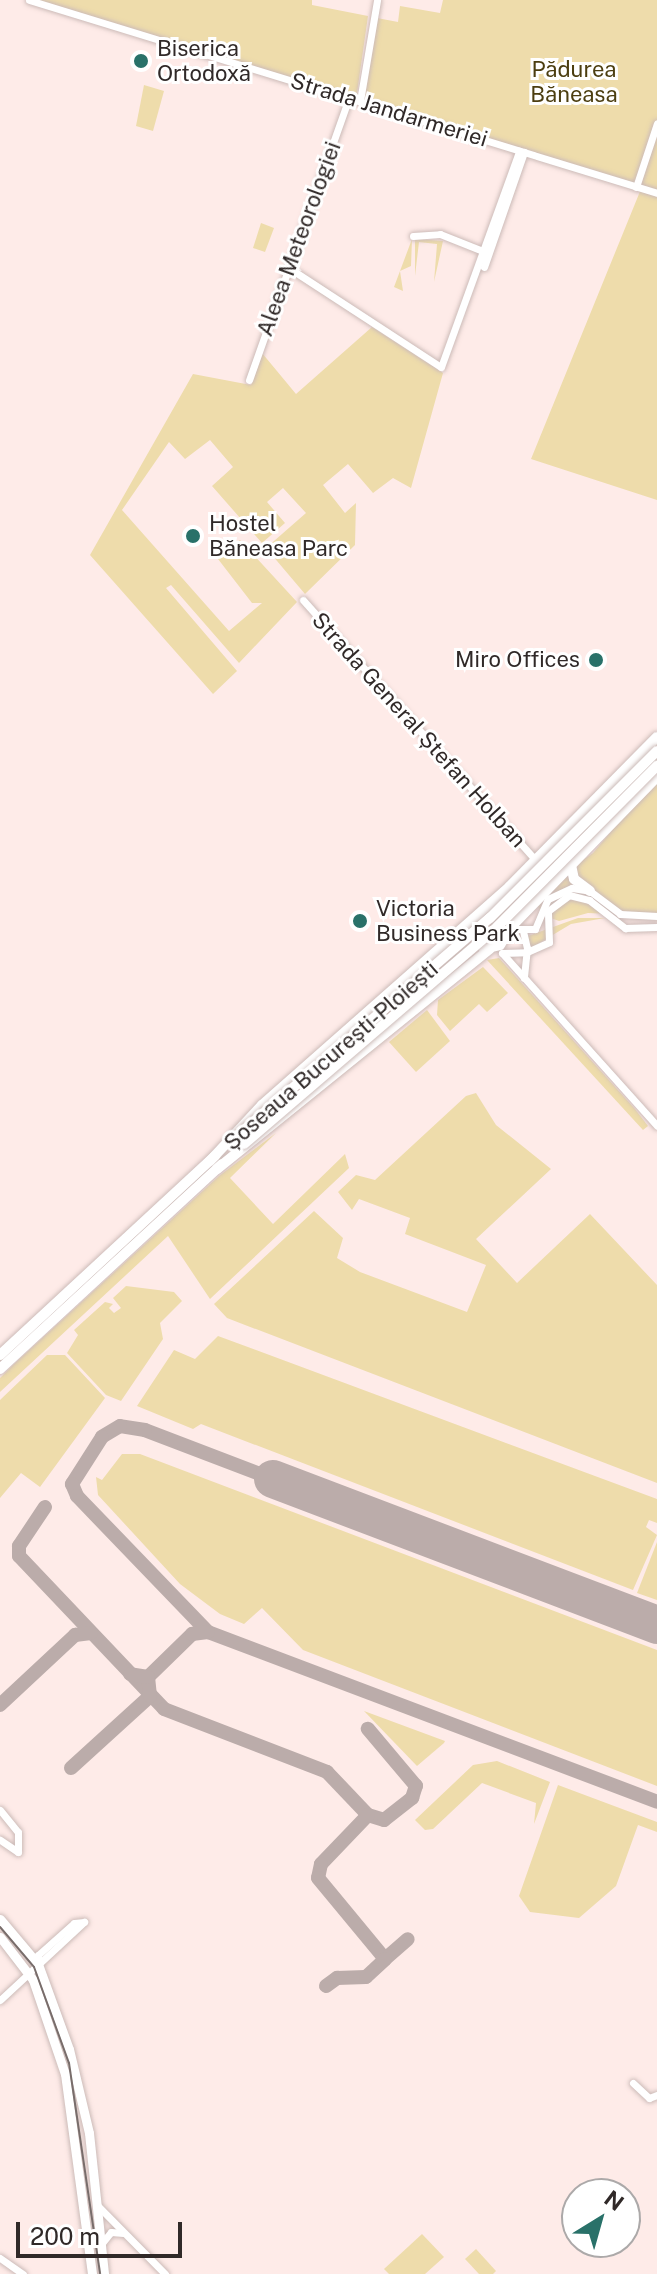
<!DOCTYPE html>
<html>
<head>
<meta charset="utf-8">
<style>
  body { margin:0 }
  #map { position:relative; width:657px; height:2274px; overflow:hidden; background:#feebe8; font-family:"Public Sans",sans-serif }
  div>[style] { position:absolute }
  .green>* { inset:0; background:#eedcab }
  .taxiway>* { height:14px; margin:-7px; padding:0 7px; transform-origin:7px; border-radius:7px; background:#bbacaa }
  .runway>* { height:38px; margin:-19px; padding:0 19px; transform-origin:19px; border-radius:19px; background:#bbacaa }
  .roads { filter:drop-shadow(0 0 2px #ccbbb8) drop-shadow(0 0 2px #ccbbb8) }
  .minor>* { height:7px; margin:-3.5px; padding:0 3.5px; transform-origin:3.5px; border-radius:3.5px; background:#fff }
  .major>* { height:9px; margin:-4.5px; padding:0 4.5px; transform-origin:4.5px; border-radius:4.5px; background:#fff }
  .highway>* { height:10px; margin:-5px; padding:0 5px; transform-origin:5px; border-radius:5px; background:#fff }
  .tram>* { height:2px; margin:-1px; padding:0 1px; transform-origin:1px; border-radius:1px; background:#786d6b }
  .bridges { filter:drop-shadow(0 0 2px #ccbbb8) drop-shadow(0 0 2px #ccbbb8) }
  .highway-bridge>* { height:10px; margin:-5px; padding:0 5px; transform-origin:5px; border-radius:5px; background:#fff }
  .dots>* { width:22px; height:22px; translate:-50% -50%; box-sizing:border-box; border:4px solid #fff; border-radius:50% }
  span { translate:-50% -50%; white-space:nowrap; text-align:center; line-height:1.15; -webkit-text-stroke:6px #fff; paint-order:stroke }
  .poi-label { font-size:22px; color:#302928 }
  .left { translate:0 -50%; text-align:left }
  .right { translate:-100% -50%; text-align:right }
  .park-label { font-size:22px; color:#4c3e10 }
  .street-label { font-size:22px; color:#302928 }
  .north { position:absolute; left:561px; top:2178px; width:80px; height:80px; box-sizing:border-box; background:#fff; border:2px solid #aca9a9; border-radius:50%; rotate:37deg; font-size:22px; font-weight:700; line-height:32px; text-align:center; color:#302928 }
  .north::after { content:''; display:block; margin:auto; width:28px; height:36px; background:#297169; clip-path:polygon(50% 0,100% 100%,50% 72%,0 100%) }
  .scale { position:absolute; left:16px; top:2222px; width:166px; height:36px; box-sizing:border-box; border:4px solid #302928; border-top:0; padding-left:10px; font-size:24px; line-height:28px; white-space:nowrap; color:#302928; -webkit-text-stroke:6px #fff; paint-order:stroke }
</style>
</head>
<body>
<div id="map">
  <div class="green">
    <div style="clip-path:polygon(29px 0,312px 0,312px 5px,368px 16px,357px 93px,365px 96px,377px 18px,398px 22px,400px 6px,440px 13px,443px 0,657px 0,657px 500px,531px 459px,641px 189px)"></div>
    <div style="clip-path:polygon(144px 85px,164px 91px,153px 131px,136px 126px)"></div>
    <div style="clip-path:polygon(261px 223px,274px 228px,265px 252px,253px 248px)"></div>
    <div style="clip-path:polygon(412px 239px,411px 266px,400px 271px,403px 291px,394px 287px)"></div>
    <div style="clip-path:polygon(415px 239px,443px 241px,434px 282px,437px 244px,419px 242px,415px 276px)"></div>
    <div style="clip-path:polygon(372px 327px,443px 373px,411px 488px,393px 478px,373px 493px,348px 464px,323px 485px,345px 513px,356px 503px,355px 545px,305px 594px,266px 548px,306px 513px,283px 488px,267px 502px,285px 523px,262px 543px,212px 486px,233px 467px,210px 440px,185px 459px,169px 442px,122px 510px,229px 631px,262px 603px,252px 603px,218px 559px,240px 540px,297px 602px,239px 663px,171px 585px,166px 588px,237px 671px,213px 694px,90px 555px,193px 374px,251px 385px,262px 353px,296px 394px)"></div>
    <div style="clip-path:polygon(657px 777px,657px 916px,588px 913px,559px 921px,542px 915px,538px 906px,555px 880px,593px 853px)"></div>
    <div style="clip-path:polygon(578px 918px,605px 918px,571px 924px,531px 948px,528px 936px)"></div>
    <div style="clip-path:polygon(499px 958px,635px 1109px,648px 1126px,643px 1130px,487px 960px)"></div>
    <div style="clip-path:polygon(483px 967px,508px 993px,487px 1012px,479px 1004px,450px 1031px,437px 1015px,438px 1000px)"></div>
    <div style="clip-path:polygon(427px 1010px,450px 1041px,416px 1072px,389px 1042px)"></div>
    <div style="clip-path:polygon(476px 1093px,496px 1125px,551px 1169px,476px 1239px,517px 1283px,590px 1214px,657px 1285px,657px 1483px,227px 1318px,214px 1304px,314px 1211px,343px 1238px,337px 1258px,360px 1272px,467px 1312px,486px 1265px,405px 1234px,410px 1218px,359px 1199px,352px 1210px,338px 1192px,356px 1175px,375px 1180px,466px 1096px)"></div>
    <div style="clip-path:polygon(276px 1133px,230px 1178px,273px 1224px,345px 1154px,349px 1168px,210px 1299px,168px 1236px,0 1392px,0 1378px,13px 1365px,219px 1176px)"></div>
    <div style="clip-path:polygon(126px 1286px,174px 1292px,182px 1301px,160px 1323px,163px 1339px,121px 1401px,106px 1395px,67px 1353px,78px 1335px,74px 1330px,105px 1302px,113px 1304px,109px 1308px,114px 1313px,121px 1308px,113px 1298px)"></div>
    <div style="clip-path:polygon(218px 1336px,657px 1499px,657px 1523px,649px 1520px,646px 1527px,657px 1535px,633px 1590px,201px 1424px,193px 1429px,137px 1406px,174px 1350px,195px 1359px)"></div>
    <div style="clip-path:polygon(47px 1355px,65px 1355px,105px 1398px,40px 1487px,21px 1473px,0 1498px,0 1400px)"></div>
    <div style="clip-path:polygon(122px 1454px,140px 1454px,657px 1650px,657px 1786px,303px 1650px,262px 1608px,244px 1624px,220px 1614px,180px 1584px,98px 1495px,96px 1477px,102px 1480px)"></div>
    <div style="clip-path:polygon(657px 1542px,657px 1600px,637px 1593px)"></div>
    <div style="clip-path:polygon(364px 1711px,445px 1741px,444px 1743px,417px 1766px)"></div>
    <div style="clip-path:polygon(497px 1761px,550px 1782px,534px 1824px,536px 1803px,482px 1783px,433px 1829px,425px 1830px,415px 1820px,473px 1765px)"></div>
    <div style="clip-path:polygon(558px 1785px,657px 1822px,657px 1832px,638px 1825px,616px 1886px,579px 1918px,530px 1912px,519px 1896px)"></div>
    <div style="clip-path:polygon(422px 2234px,444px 2257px,425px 2274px,389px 2274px,384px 2269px)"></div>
    <div style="clip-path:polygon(476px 2249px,496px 2271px,493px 2274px,479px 2274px,465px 2259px)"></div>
  </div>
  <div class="taxiway">
    <div style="left:273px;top:1479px;width:137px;rotate:-159.1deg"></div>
    <div style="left:145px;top:1430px;width:25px;rotate:-171deg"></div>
    <div style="left:120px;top:1426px;width:21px;rotate:149deg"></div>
    <div style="left:102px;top:1437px;width:56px;rotate:122.6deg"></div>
    <div style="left:72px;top:1484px;width:13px;rotate:67deg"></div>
    <div style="left:77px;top:1496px;width:189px;rotate:46.1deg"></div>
    <div style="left:208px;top:1632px;width:480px;rotate:20.7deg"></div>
    <div style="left:45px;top:1507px;width:47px;rotate:123.7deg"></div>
    <div style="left:19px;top:1546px;width:10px;rotate:90deg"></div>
    <div style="left:19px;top:1556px;width:211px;rotate:46.5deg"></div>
    <div style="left:164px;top:1709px;width:175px;rotate:21.1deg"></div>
    <div style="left:327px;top:1772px;width:59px;rotate:46.4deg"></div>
    <div style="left:368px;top:1815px;width:17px;rotate:17deg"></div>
    <div style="left:384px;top:1820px;width:36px;rotate:-38deg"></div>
    <div style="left:412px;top:1798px;width:13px;rotate:-72deg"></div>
    <div style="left:416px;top:1786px;width:75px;rotate:-130.1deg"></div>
    <div style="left:148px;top:1677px;width:62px;rotate:-44.3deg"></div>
    <div style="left:192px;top:1634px;width:16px;rotate:-7deg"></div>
    <div style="left:0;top:1705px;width:103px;rotate:-43deg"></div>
    <div style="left:75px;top:1635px;width:16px;rotate:-7deg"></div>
    <div style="left:71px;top:1768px;width:107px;rotate:-42.3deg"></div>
    <div style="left:150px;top:1696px;width:19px;rotate:-96deg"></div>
    <div style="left:148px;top:1677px;width:18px;rotate:-171deg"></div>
    <div style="left:368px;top:1815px;width:68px;rotate:133.8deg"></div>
    <div style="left:321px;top:1864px;width:14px;rotate:102deg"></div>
    <div style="left:318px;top:1878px;width:105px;rotate:50.4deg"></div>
    <div style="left:385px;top:1959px;width:30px;rotate:-41deg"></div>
    <div style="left:326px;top:1986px;width:14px;rotate:-36deg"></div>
    <div style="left:337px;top:1978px;width:29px;rotate:-2deg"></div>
    <div style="left:366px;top:1977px;width:26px;rotate:-43deg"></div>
  </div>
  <div class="runway">
    <div style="left:273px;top:1479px;width:411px;rotate:20.8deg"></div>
  </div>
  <div class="roads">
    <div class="minor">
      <div style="left:29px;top:0;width:657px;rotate:17.08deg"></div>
      <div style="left:360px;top:101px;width:102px;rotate:-80.4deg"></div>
      <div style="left:636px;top:187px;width:67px;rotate:-71.8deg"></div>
      <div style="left:413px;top:236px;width:27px;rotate:-4deg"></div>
      <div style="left:440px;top:234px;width:46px;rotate:21.6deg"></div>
      <div style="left:484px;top:267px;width:122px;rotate:-70.8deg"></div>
      <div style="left:289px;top:268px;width:181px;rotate:33.1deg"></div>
      <div style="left:441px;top:367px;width:230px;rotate:-70.1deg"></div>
      <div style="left:249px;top:380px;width:299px;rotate:-70.5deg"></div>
      <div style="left:303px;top:600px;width:350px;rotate:48.2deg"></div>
      <div style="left:510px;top:929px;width:25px"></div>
      <div style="left:535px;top:929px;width:33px;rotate:-67deg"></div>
      <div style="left:548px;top:899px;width:26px;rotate:-25deg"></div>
      <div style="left:572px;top:888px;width:18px;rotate:9deg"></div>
      <div style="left:590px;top:891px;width:38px;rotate:37deg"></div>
      <div style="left:620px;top:914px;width:37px;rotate:3deg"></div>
      <div style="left:523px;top:931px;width:17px;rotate:77deg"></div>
      <div style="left:527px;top:948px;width:30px;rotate:96deg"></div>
      <div style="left:502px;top:953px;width:232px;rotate:48.1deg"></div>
      <div style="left:502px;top:953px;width:25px;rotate:-2deg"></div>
      <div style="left:527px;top:952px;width:24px;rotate:-24deg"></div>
      <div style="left:549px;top:942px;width:31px;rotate:-92deg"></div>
      <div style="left:548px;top:911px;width:26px;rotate:-37deg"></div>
      <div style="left:569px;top:895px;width:21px;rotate:14deg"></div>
      <div style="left:589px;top:900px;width:46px;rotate:37.9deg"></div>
      <div style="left:625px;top:928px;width:32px;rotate:-2deg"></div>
      <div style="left:0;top:1810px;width:28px;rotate:51deg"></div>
      <div style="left:18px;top:1832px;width:20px;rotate:90deg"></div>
      <div style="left:18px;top:1852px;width:22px;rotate:-146deg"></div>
      <div style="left:38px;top:1964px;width:9px;rotate:-90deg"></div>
      <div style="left:38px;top:1955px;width:48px;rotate:-41.6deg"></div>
      <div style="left:74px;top:1923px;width:10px;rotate:-6deg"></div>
      <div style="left:0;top:2000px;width:115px;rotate:-42.9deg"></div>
      <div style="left:633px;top:2083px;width:22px;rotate:43deg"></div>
      <div style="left:649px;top:2098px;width:9px;rotate:-21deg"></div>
      <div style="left:97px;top:2205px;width:97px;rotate:45.4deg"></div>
      <div style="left:102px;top:2243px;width:14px;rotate:-51deg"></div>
      <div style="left:111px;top:2232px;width:12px;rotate:5deg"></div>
      <div style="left:0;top:2258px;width:28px;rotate:35deg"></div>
    </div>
    <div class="major">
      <div style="left:0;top:1919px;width:59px;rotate:49.8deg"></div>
      <div style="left:38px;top:1964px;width:90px;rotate:70deg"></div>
      <div style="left:69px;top:2049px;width:86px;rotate:76.6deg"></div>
      <div style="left:89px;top:2133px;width:142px;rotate:83.9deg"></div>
      <div style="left:0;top:1937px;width:54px;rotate:52.5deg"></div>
      <div style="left:33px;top:1980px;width:99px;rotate:71.2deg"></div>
      <div style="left:65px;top:2074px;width:202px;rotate:82.3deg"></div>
    </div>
    <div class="highway">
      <div style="left:571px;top:865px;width:14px;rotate:78deg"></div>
      <div style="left:574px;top:879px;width:20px;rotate:37deg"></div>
      <div style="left:510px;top:928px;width:211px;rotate:-45.8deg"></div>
      <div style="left:484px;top:949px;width:16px;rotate:-14deg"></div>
      <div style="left:500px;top:945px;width:19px;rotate:-58deg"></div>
      <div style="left:510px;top:929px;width:16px;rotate:-112deg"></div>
      <div style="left:504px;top:914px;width:15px;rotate:-157deg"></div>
      <div style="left:210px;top:1161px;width:76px;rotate:-47.1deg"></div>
      <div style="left:262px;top:1105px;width:331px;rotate:-41.4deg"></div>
      <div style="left:510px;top:886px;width:209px;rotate:-45.4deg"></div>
      <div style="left:217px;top:1169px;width:351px;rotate:-38.9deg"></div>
      <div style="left:0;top:1355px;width:293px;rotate:-42.8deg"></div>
      <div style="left:0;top:1369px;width:302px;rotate:-42.7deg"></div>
    </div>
  </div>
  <div class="tram">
    <div style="left:0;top:1927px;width:52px;rotate:49.6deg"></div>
    <div style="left:34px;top:1967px;width:102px;rotate:70deg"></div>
    <div style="left:69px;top:2063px;width:213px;rotate:81.6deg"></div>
  </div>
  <div class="bridges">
    <div class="highway-bridge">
      <div style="left:237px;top:1136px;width:334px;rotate:-40.8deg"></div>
      <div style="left:490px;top:918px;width:236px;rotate:-45deg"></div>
      <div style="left:244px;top:1144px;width:335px;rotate:-40.6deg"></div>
      <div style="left:498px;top:926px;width:226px;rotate:-45.2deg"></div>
    </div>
  </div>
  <div class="dots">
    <div style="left:141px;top:61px;background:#297169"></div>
    <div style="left:193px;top:536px;background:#297169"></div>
    <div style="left:596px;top:660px;background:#297169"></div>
    <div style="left:360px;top:921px;background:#297169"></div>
  </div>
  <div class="poi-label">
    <span class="left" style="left:157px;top:61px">Biserica<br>Ortodoxă</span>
    <span class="left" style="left:209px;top:536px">Hostel<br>Băneasa Parc</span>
    <span class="right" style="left:580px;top:660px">Miro Offices</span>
    <span class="left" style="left:376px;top:921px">Victoria<br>Business Park</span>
  </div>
  <div class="park-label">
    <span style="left:574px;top:82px">Pădurea<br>Băneasa</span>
  </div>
  <div class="street-label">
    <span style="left:389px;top:110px;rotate:17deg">Strada Jandarmeriei</span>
    <span style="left:299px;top:239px;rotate:-70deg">Aleea Meteorologiei</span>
    <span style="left:419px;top:730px;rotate:48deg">Strada General Ștefan Holban</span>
    <span style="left:331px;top:1056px;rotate:-41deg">Șoseaua București-Ploiești</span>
  </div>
  <div class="north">N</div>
  <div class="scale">200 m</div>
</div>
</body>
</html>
